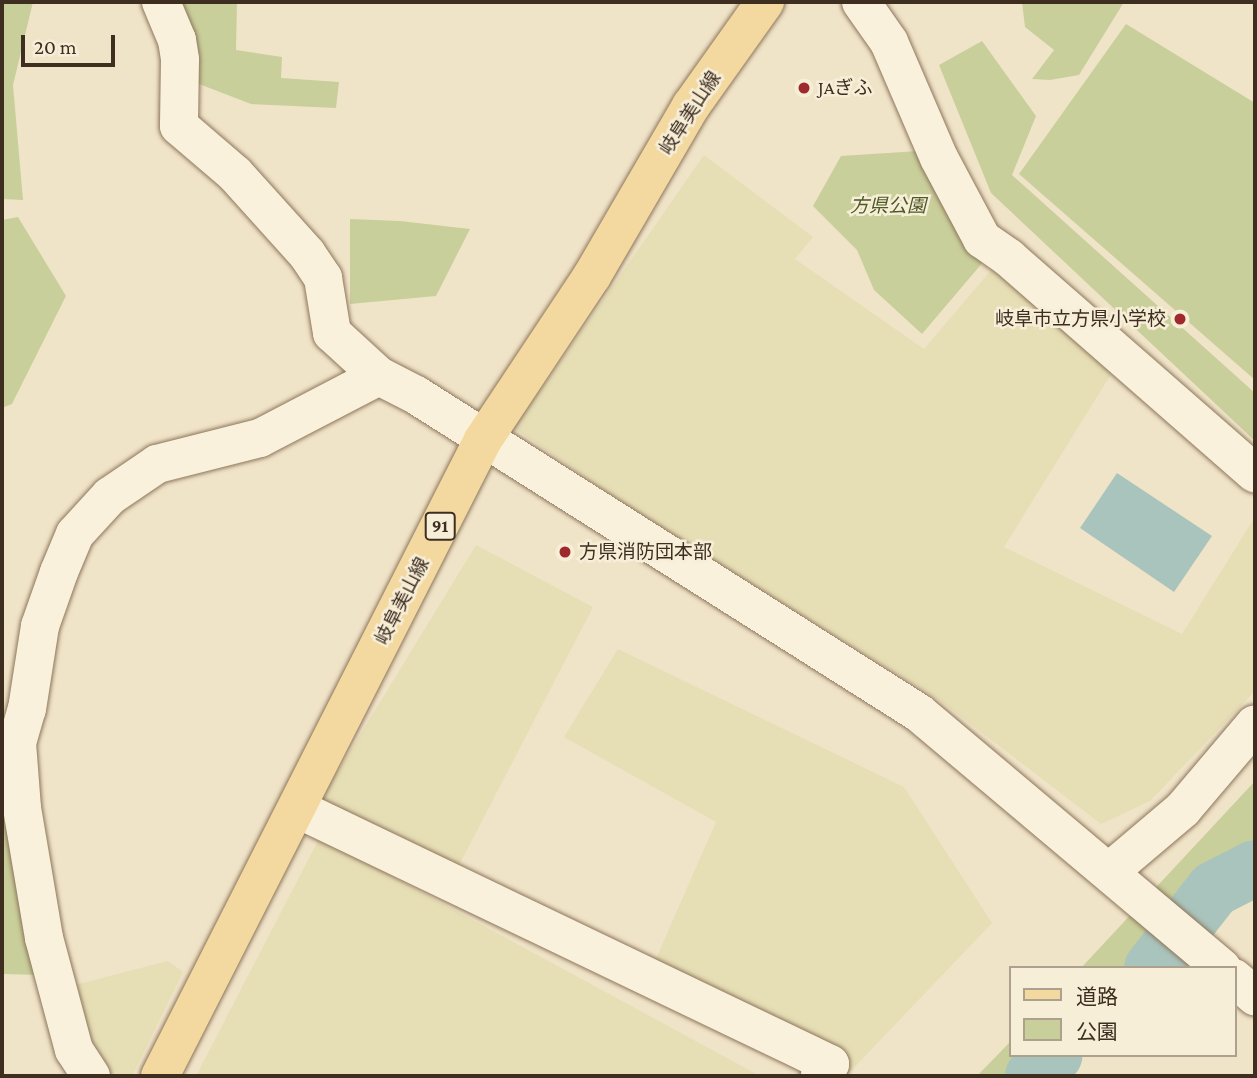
<!DOCTYPE html>
<html>
<head>
<meta charset="utf-8">
<style>
  body { margin:0 }
  #map { position:relative; width:1257px; height:1078px; overflow:hidden; background:#f0e4c8; font-family:"Crimson Pro","Noto Sans JP",serif }
  div>[style] { position:absolute }
  .farmland>* { inset:0; background:#e6deb5 }
  .green>* { inset:0; background:#c9cf9b }
  .water>* { inset:0; background:#a9c4bc }
  .river>* { height:56px; margin:-28px; padding:0 28px; transform-origin:28px; border-radius:28px; background:#a9c4bc }
  .roads { filter:drop-shadow(0 0 2px #8d765c) drop-shadow(0 0 2px #8d765c) }
  .minor>* { height:38px; margin:-19px; padding:0 19px; transform-origin:19px; border-radius:19px; background:#faf1dc }
  .major>* { height:38px; margin:-19px; padding:0 19px; transform-origin:19px; border-radius:19px; background:#f3d9a0 }
  .dots>* { width:19px; height:19px; translate:-50% -50%; box-sizing:border-box; border:4px solid #f7eed8; border-radius:50% }
  span { translate:-50% -50%; white-space:nowrap; text-align:center; line-height:1.15; -webkit-text-stroke:5px #f7eed8; paint-order:stroke }
  .shield-label span { padding:2px 5px; background:#f7eed8; border:2px solid; border-radius:5px; -webkit-text-stroke-width:0 }
  .shield-label { font-size:18px; color:#3d2e20; font-weight:700 }
  .poi-label { font-size:19px; color:#3d2e20 }
  .left { translate:0 -50%; text-align:left }
  .right { translate:-100% -50%; text-align:right }
  .street-label { font-size:19px; color:#3d2e20 }
  .park-label { font-size:19px; color:#4d5a26; font-style:italic }
  .frame { position:absolute; inset:0; border:4px solid #3d2e20; pointer-events:none }
  .legend { position:absolute; left:1009px; top:966px; width:228px; height:91px; box-sizing:border-box; background:#f7eed8; border:2px solid #ada18e; margin:0; padding:9px 12px; list-style:none; font-size:21px; color:#3d2e20 }
  .legend li { display:flex; align-items:center; gap:14px; height:35px }
  .legend b { width:35px; border:2px solid #ada18e }
  .scale { position:absolute; left:21px; top:35px; width:94px; height:32px; box-sizing:border-box; border:4px solid #3d2e20; border-top:0; padding-left:9px; font-size:21px; line-height:24px; white-space:nowrap; color:#3d2e20; -webkit-text-stroke:5px #f7eed8; paint-order:stroke }
</style>
</head>
<body>
<div id="map">
  <div class="farmland">
    <div style="clip-path:polygon(704px 155px,813px 237px,795px 259px,924px 349px,992px 269px,1113px 371px,1004px 547px,1182px 634px,1255px 517px,1255px 691px,1150px 801px,1101px 824px,938px 699px,625px 505px,514px 428px)"></div>
    <div style="clip-path:polygon(476px 545px,593px 607px,455px 873px,316px 807px)"></div>
    <div style="clip-path:polygon(618px 649px,904px 787px,992px 923px,846px 1076px,840px 1076px,647px 979px,716px 822px,564px 737px)"></div>
    <div style="clip-path:polygon(320px 837px,760px 1076px,196px 1076px)"></div>
    <div style="clip-path:polygon(168px 961px,183px 972px,132px 1076px,112px 1076px,93px 1061px,71px 986px)"></div>
  </div>
  <div class="green">
    <div style="clip-path:polygon(2px 2px,33px 2px,13px 85px,23px 200px,2px 199px)"></div>
    <div style="clip-path:polygon(160px 2px,237px 2px,236px 50px,282px 57px,281px 78px,339px 82px,336px 108px,251px 104px,199px 84px,175px 52px)"></div>
    <div style="clip-path:polygon(1022px 2px,1124px 2px,1079px 75px,1050px 80px,1032px 79px,1054px 50px,1025px 27px)"></div>
    <div style="clip-path:polygon(1126px 24px,1255px 103px,1255px 380px,1019px 174px)"></div>
    <div style="clip-path:polygon(982px 41px,1036px 116px,1012px 175px,1255px 393px,1255px 441px,991px 193px,939px 65px)"></div>
    <div style="clip-path:polygon(918px 151px,984px 261px,922px 334px,874px 290px,857px 250px,813px 206px,841px 156px)"></div>
    <div style="clip-path:polygon(18px 217px,66px 296px,12px 404px,2px 408px,2px 220px)"></div>
    <div style="clip-path:polygon(350px 219px,400px 221px,470px 229px,436px 296px,350px 304px)"></div>
    <div style="clip-path:polygon(1255px 781px,1255px 851px,1231px 862px,1125px 968px,1081px 968px)"></div>
    <div style="clip-path:polygon(2px 820px,12px 823px,41px 975px,2px 974px)"></div>
    <div style="clip-path:polygon(1010px 1042px,1010px 1055px,1037px 1055px,1016px 1076px,977px 1076px)"></div>
  </div>
  <div class="water">
    <div style="clip-path:polygon(1117px 473px,1212px 536px,1174px 592px,1080px 528px)"></div>
  </div>
  <div class="river">
    <div style="left:1152px;top:968px;width:100px;rotate:-51.9deg"></div>
    <div style="left:1214px;top:889px;width:46px;rotate:-27.1deg"></div>
    <div style="left:1033px;top:1076px;width:30px;rotate:-44deg"></div>
  </div>
  <div class="roads">
    <div class="minor">
      <div style="left:161px;top:2px;width:41px;rotate:67.2deg"></div>
      <div style="left:177px;top:40px;width:20px;rotate:81deg"></div>
      <div style="left:180px;top:60px;width:66px;rotate:90.9deg"></div>
      <div style="left:179px;top:126px;width:74px;rotate:40.6deg"></div>
      <div style="left:235px;top:174px;width:108px;rotate:48deg"></div>
      <div style="left:307px;top:254px;width:29px;rotate:56deg"></div>
      <div style="left:323px;top:278px;width:56px;rotate:80.7deg"></div>
      <div style="left:332px;top:333px;width:64px;rotate:42.5deg"></div>
      <div style="left:379px;top:376px;width:42px;rotate:27.2deg"></div>
      <div style="left:416px;top:395px;width:595px;rotate:32.3deg"></div>
      <div style="left:919px;top:713px;width:396px;rotate:40.1deg"></div>
      <div style="left:861px;top:2px;width:49px;rotate:55deg"></div>
      <div style="left:889px;top:42px;width:126px;rotate:66.7deg"></div>
      <div style="left:939px;top:158px;width:92px;rotate:62deg"></div>
      <div style="left:982px;top:239px;width:33px;rotate:35deg"></div>
      <div style="left:1009px;top:258px;width:327px;rotate:41.2deg"></div>
      <div style="left:298px;top:809px;width:590px;rotate:25.61deg"></div>
      <div style="left:830px;top:1064px;width:16px;rotate:130deg"></div>
      <div style="left:1110px;top:871px;width:96px;rotate:-40.3deg"></div>
      <div style="left:1183px;top:809px;width:111px;rotate:-49.7deg"></div>
      <div style="left:1234px;top:978px;width:28px;rotate:41deg"></div>
      <div style="left:91px;top:1076px;width:31px;rotate:-123deg"></div>
      <div style="left:74px;top:1050px;width:116px;rotate:-105deg"></div>
      <div style="left:44px;top:938px;width:132px;rotate:-99.6deg"></div>
      <div style="left:22px;top:808px;width:65px;rotate:-94.4deg"></div>
      <div style="left:17px;top:743px;width:35px;rotate:-74deg"></div>
      <div style="left:27px;top:709px;width:84px;rotate:-81.1deg"></div>
      <div style="left:40px;top:626px;width:57px;rotate:-70.6deg"></div>
      <div style="left:59px;top:572px;width:41px;rotate:-67.2deg"></div>
      <div style="left:75px;top:534px;width:52px;rotate:-47.4deg"></div>
      <div style="left:110px;top:496px;width:57px;rotate:-34.2deg"></div>
      <div style="left:157px;top:464px;width:106px;rotate:-14.2deg"></div>
      <div style="left:260px;top:438px;width:134px;rotate:-27.5deg"></div>
    </div>
    <div class="major">
      <div style="left:160px;top:1076px;width:713px;rotate:-63.08deg"></div>
      <div style="left:483px;top:440px;width:197px;rotate:-56.4deg"></div>
      <div style="left:592px;top:276px;width:197px;rotate:-59.8deg"></div>
      <div style="left:691px;top:106px;width:128px;rotate:-54.6deg"></div>
    </div>
  </div>
  <div class="dots">
    <div style="left:804px;top:88px;background:#9e2a2b"></div>
    <div style="left:1180px;top:319px;background:#9e2a2b"></div>
    <div style="left:565px;top:552px;background:#9e2a2b"></div>
  </div>
  <div class="shield-label">
    <span style="left:440px;top:526px">91</span>
  </div>
  <div class="poi-label">
    <span class="left" style="left:818px;top:88px">JAぎふ</span>
    <span class="right" style="left:1166px;top:319px">岐阜市立方県小学校</span>
    <span class="left" style="left:579px;top:552px">方県消防団本部</span>
  </div>
  <div class="street-label">
    <span style="left:690px;top:113px;rotate:-57deg">岐阜美山線</span>
    <span style="left:402px;top:601px;rotate:-63deg">岐阜美山線</span>
  </div>
  <div class="park-label">
    <span style="left:888px;top:206px">方県公園</span>
  </div>
  <div class="frame"></div>
  <ul class="legend">
  <li><b style="height:9px;background:#f3d9a0"></b>道路</li>
  <li><b style="height:19px;background:#c9cf9b"></b>公園</li>
  </ul>
  <div class="scale">20 m</div>
</div>
</body>
</html>
